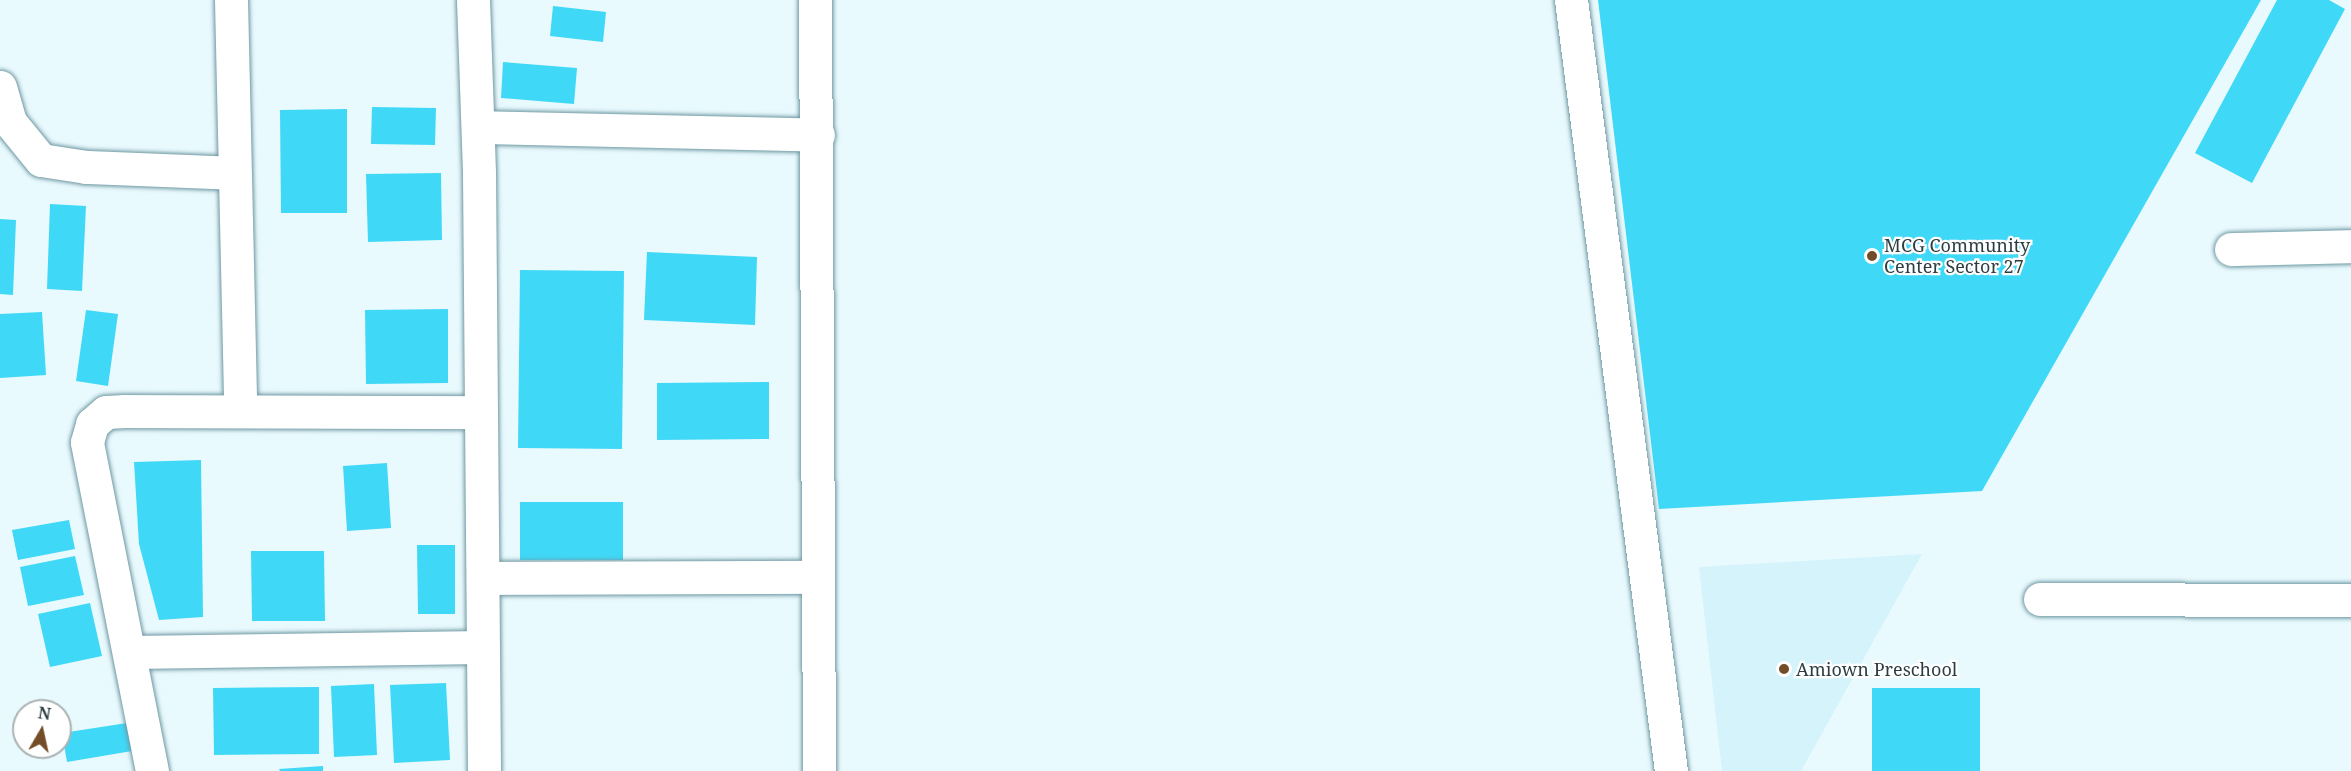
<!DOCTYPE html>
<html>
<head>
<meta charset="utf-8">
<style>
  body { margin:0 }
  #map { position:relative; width:2351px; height:771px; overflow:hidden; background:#e9fafe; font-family:"Noto Serif",serif }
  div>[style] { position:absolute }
  .built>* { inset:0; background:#d4f3fb }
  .building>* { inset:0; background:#40d8f7 }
  .roads { filter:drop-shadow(0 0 2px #6f98a2) drop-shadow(0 0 2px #6f98a2) }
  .minor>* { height:33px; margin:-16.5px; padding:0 16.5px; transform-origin:16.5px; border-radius:16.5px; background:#fff }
  .dots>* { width:16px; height:16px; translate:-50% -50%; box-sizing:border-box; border:3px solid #fff; border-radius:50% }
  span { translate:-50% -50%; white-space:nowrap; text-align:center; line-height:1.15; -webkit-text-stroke:4.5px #fff; paint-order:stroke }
  .poi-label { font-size:18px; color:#2c3e42 }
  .left { translate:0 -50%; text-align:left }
  .north { position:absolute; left:12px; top:699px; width:60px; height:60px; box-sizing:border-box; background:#fff; border:2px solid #abb2b3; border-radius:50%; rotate:9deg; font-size:16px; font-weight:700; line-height:24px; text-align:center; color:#2c3e42 }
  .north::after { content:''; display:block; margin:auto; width:21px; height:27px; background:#724d28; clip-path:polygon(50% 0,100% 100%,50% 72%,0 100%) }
</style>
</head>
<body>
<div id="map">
  <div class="built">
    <div style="clip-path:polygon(1922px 554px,1801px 771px,1722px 771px,1699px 567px)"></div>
  </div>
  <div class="building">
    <div style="clip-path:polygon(1598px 0,2261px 0,1982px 491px,1659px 509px)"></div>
    <div style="clip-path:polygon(2277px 0,2329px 0,2345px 9px,2252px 183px,2195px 153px)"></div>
    <div style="clip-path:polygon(553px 6px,606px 12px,603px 42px,550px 36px)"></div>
    <div style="clip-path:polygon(503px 62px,577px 68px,574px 104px,501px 98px)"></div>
    <div style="clip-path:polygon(372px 107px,436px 108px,435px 145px,371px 144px)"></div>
    <div style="clip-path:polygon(347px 109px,347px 213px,281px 213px,280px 110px)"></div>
    <div style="clip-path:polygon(441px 173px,442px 240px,368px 242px,366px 174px)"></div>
    <div style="clip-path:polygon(50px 204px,86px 206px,82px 291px,47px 289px)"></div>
    <div style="clip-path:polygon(0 219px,16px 220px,13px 295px,0 294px)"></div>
    <div style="clip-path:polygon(647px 252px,757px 257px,755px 325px,644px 320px)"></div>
    <div style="clip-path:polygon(520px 270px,624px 271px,622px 449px,518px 448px)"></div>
    <div style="clip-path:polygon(448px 309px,448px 383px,366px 384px,365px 310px)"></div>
    <div style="clip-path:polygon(86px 310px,118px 314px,108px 386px,76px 381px)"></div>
    <div style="clip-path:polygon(42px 312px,46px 375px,0 378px,0 314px)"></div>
    <div style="clip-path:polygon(769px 382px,769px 439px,657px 440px,657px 383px)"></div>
    <div style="clip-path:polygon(201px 460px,203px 617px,159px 620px,139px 544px,134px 462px)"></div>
    <div style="clip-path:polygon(387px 463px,391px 528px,347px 531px,343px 466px)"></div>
    <div style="clip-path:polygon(520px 502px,623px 502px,623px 560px,520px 560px)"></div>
    <div style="clip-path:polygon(69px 520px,75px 549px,18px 560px,12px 530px)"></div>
    <div style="clip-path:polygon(417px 545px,455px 545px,455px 614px,418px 614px)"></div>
    <div style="clip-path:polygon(251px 551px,324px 551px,325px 621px,252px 621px)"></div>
    <div style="clip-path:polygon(75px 556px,84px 595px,28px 606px,20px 567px)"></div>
    <div style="clip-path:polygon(90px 603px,102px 656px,50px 667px,38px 614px)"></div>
    <div style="clip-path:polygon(446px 683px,450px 760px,394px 763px,390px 685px)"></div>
    <div style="clip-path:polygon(374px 684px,377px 755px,334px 757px,331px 686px)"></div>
    <div style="clip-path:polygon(319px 687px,319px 754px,214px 755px,213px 688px)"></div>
    <div style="clip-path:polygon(1872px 688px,1980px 688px,1980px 771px,1872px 771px)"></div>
    <div style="clip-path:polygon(127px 723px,132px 751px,67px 762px,62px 733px)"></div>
    <div style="clip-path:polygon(323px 766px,323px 771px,280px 771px,279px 769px)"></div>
  </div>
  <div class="roads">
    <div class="minor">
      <div style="left:231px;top:0;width:411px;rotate:88.7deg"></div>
      <div style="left:473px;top:0;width:173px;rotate:88deg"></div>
      <div style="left:479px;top:173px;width:598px;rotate:89.52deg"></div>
      <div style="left:815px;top:0;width:771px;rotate:89.7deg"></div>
      <div style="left:1571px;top:0;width:777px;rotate:82.61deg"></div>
      <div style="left:0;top:87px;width:36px;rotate:74deg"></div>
      <div style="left:10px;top:122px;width:49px;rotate:50.8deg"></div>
      <div style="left:41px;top:160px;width:46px;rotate:8.8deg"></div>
      <div style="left:86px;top:167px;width:147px;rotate:2.3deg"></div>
      <div style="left:478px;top:127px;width:340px;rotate:1.3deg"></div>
      <div style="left:2231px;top:249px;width:120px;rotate:-1.4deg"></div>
      <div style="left:483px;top:578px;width:335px;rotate:-0.2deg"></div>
      <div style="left:2040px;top:599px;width:311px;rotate:0.2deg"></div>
      <div style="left:131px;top:652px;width:352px;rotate:-0.8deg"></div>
      <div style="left:152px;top:771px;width:335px;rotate:-101.2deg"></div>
      <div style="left:87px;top:442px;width:19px;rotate:-74deg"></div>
      <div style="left:92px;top:424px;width:18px;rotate:-41deg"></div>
      <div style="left:106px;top:412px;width:19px;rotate:-3deg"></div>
      <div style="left:125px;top:411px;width:356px;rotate:0.2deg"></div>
    </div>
  </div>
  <div class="dots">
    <div style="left:1872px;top:256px;background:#724d28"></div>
    <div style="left:1784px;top:669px;background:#724d28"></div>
  </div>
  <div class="poi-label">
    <span class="left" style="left:1884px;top:256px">MCG Community<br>Center Sector 27</span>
    <span class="left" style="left:1796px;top:669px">Amiown Preschool</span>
  </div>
  <div class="north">N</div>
</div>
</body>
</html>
